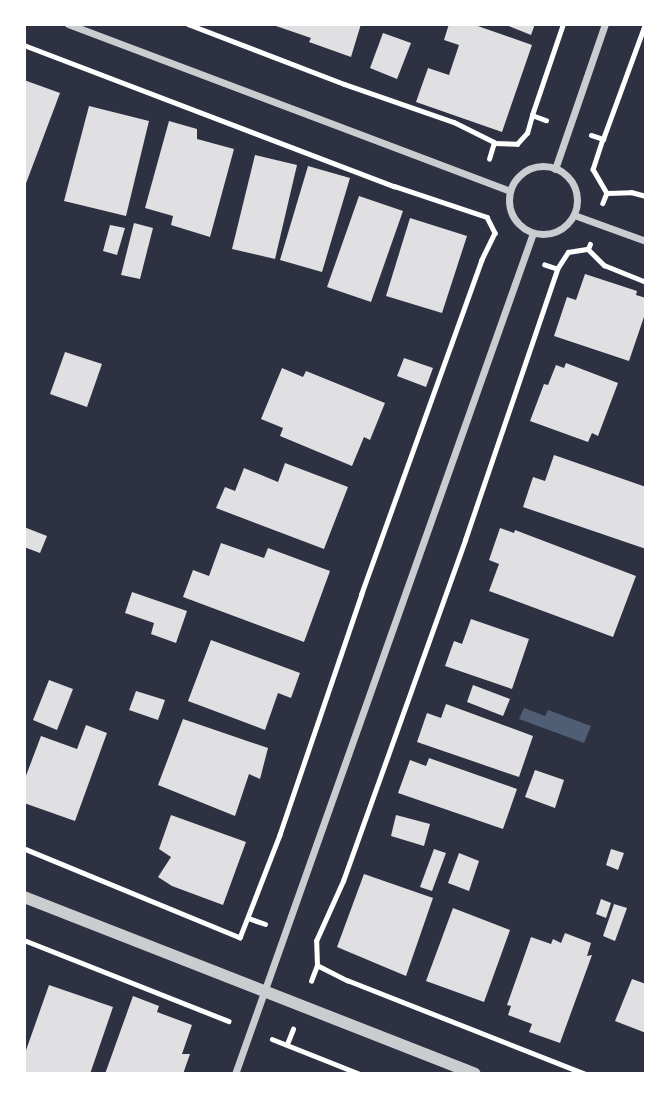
<!DOCTYPE html>
<html>
<head>
<meta charset="utf-8">
<style>
  body { margin:0 }
  #map { position:relative; width:670px; height:1098px; overflow:hidden; background:#2d3142; font-family:Ubuntu,sans-serif }
  div>[style] { position:absolute }
  .water>* { inset:0; background:#4f5d75 }
  .building>* { inset:0; background:#e0e0e3 }
  .path>* { height:4.5px; margin:-2.25px; padding:0 2.25px; transform-origin:2.25px; border-radius:2.25px; background:#fff }
  .minor>* { height:7px; margin:-3.5px; padding:0 3.5px; transform-origin:3.5px; border-radius:3.5px; background:#caccd0 }
  .minor>.ring { margin:-3.5px; padding:0; box-sizing:content-box; background:none; border:7px solid #caccd0; border-radius:50% }
  .tertiary>* { height:12px; margin:-6px; padding:0 6px; transform-origin:6px; border-radius:6px; background:#caccd0 }
  span { translate:-50% -50%; white-space:nowrap; text-align:center; line-height:1.15; -webkit-text-stroke:6px #fff; paint-order:stroke }
  .frame { position:absolute; inset:0; border:26px solid #fff; pointer-events:none }
</style>
</head>
<body>
<div id="map">
  <div class="water">
    <div style="clip-path:polygon(524px 708px,545px 716px,548px 710px,591px 726px,584px 743px,519px 719px)"></div>
  </div>
  <div class="building">
    <div style="clip-path:polygon(361px 24px,351px 57px,309px 42px,311px 38px,273px 25px)"></div>
    <div style="clip-path:polygon(449px 24px,472px 24px,532px 45px,502px 132px,416px 102px,428px 68px,449px 75px,459px 45px,444px 40px)"></div>
    <div style="clip-path:polygon(504px 24px,535px 24px,531px 35px)"></div>
    <div style="clip-path:polygon(383px 33px,411px 43px,397px 79px,370px 68px)"></div>
    <div style="clip-path:polygon(24px 80px,60px 93px,25px 186px,24px 186px)"></div>
    <div style="clip-path:polygon(89px 106px,149px 121px,126px 216px,64px 201px)"></div>
    <div style="clip-path:polygon(169px 121px,197px 129px,197px 139px,234px 149px,210px 237px,171px 225px,173px 216px,145px 208px)"></div>
    <div style="clip-path:polygon(255px 155px,297px 165px,275px 259px,232px 249px)"></div>
    <div style="clip-path:polygon(308px 166px,350px 178px,322px 272px,280px 260px)"></div>
    <div style="clip-path:polygon(359px 196px,403px 211px,371px 302px,327px 287px)"></div>
    <div style="clip-path:polygon(410px 218px,467px 236px,442px 313px,386px 296px)"></div>
    <div style="clip-path:polygon(134px 223px,153px 228px,140px 279px,121px 275px)"></div>
    <div style="clip-path:polygon(110px 225px,125px 228px,117px 255px,103px 251px)"></div>
    <div style="clip-path:polygon(585px 274px,637px 291px,636px 295px,646px 298px,646px 311px,629px 361px,554px 336px,567px 297px,576px 300px)"></div>
    <div style="clip-path:polygon(65px 352px,102px 364px,87px 407px,50px 394px)"></div>
    <div style="clip-path:polygon(404px 358px,433px 368px,426px 387px,397px 376px)"></div>
    <div style="clip-path:polygon(566px 363px,618px 383px,598px 436px,592px 433px,588px 442px,530px 421px,544px 384px,548px 385px,556px 365px,564px 368px)"></div>
    <div style="clip-path:polygon(282px 368px,303px 377px,306px 371px,385px 403px,370px 440px,364px 437px,352px 466px,280px 436px,283px 428px,261px 419px)"></div>
    <div style="clip-path:polygon(554px 455px,646px 487px,646px 549px,523px 507px,533px 477px,545px 481px)"></div>
    <div style="clip-path:polygon(285px 463px,348px 487px,324px 549px,216px 508px,225px 487px,235px 491px,244px 468px,278px 482px)"></div>
    <div style="clip-path:polygon(24px 527px,47px 536px,40px 553px,24px 547px)"></div>
    <div style="clip-path:polygon(500px 528px,514px 533px,515px 530px,636px 576px,613px 637px,489px 591px,499px 564px,489px 560px)"></div>
    <div style="clip-path:polygon(221px 543px,264px 558px,268px 548px,330px 571px,304px 642px,183px 597px,193px 570px,209px 576px)"></div>
    <div style="clip-path:polygon(132px 592px,187px 611px,176px 643px,151px 634px,154px 623px,125px 613px)"></div>
    <div style="clip-path:polygon(471px 619px,529px 639px,512px 689px,445px 666px,454px 641px,462px 644px)"></div>
    <div style="clip-path:polygon(211px 640px,300px 673px,291px 698px,278px 693px,265px 730px,188px 701px)"></div>
    <div style="clip-path:polygon(49px 680px,73px 689px,57px 730px,33px 720px)"></div>
    <div style="clip-path:polygon(473px 685px,510px 699px,503px 716px,467px 702px)"></div>
    <div style="clip-path:polygon(136px 691px,165px 700px,158px 720px,129px 710px)"></div>
    <div style="clip-path:polygon(446px 704px,533px 736px,519px 777px,417px 742px,427px 713px,441px 718px)"></div>
    <div style="clip-path:polygon(183px 719px,268px 748px,260px 779px,249px 774px,235px 816px,158px 785px)"></div>
    <div style="clip-path:polygon(86px 725px,107px 733px,75px 821px,24px 803px,24px 781px,41px 736px,77px 749px)"></div>
    <div style="clip-path:polygon(429px 758px,517px 789px,503px 829px,398px 793px,410px 760px,426px 766px)"></div>
    <div style="clip-path:polygon(535px 770px,564px 780px,555px 808px,525px 797px)"></div>
    <div style="clip-path:polygon(171px 815px,246px 842px,223px 905px,172px 886px,158px 877px,171px 857px,159px 849px)"></div>
    <div style="clip-path:polygon(396px 815px,430px 824px,424px 846px,391px 836px)"></div>
    <div style="clip-path:polygon(434px 849px,446px 853px,432px 891px,420px 887px)"></div>
    <div style="clip-path:polygon(611px 849px,624px 853px,618px 870px,606px 865px)"></div>
    <div style="clip-path:polygon(459px 853px,479px 861px,469px 891px,448px 883px)"></div>
    <div style="clip-path:polygon(364px 874px,433px 898px,406px 976px,337px 947px)"></div>
    <div style="clip-path:polygon(601px 899px,611px 903px,606px 918px,596px 914px)"></div>
    <div style="clip-path:polygon(614px 904px,627px 908px,615px 941px,603px 936px)"></div>
    <div style="clip-path:polygon(453px 908px,510px 930px,484px 1002px,426px 981px)"></div>
    <div style="clip-path:polygon(565px 933px,591px 943px,587px 956px,592px 955px,560px 1043px,529px 1032px,532px 1024px,508px 1015px,511px 1006px,507px 1005px,531px 937px,551px 944px,553px 939px,561px 943px)"></div>
    <div style="clip-path:polygon(632px 979px,646px 984px,646px 1033px,615px 1021px)"></div>
    <div style="clip-path:polygon(49px 985px,113px 1007px,90px 1074px,24px 1074px,24px 1056px)"></div>
    <div style="clip-path:polygon(133px 996px,159px 1006px,157px 1012px,192px 1025px,182px 1054px,190px 1054px,183px 1074px,105px 1074px)"></div>
  </div>
  <div class="path">
    <div style="left:188px;top:24px;width:167px;rotate:21deg"></div>
    <div style="left:344px;top:84px;width:116px;rotate:19.1deg"></div>
    <div style="left:454px;top:122px;width:45px;rotate:26.6deg"></div>
    <div style="left:24px;top:45px;width:396px;rotate:20.9deg"></div>
    <div style="left:394px;top:186px;width:98px;rotate:18.4deg"></div>
    <div style="left:487px;top:217px;width:18px;rotate:63deg"></div>
    <div style="left:495px;top:233px;width:30px;rotate:116deg"></div>
    <div style="left:482px;top:260px;width:355px;rotate:109.8deg"></div>
    <div style="left:362px;top:594px;width:255px;rotate:108.8deg"></div>
    <div style="left:280px;top:835px;width:110px;rotate:111.2deg"></div>
    <div style="left:240px;top:938px;width:234px;rotate:-157.6deg"></div>
    <div style="left:532px;top:115px;width:96px;rotate:-71.2deg"></div>
    <div style="left:591px;top:135px;width:13px;rotate:18deg"></div>
    <div style="left:603px;top:139px;width:32px;rotate:108deg"></div>
    <div style="left:593px;top:169px;width:28px;rotate:60deg"></div>
    <div style="left:607px;top:193px;width:11px;rotate:112deg"></div>
    <div style="left:603px;top:139px;width:122px;rotate:-69.9deg"></div>
    <div style="left:489px;top:159px;width:17px;rotate:-73deg"></div>
    <div style="left:494px;top:143px;width:23px;rotate:2deg"></div>
    <div style="left:517px;top:144px;width:15px;rotate:-48deg"></div>
    <div style="left:527px;top:133px;width:19px;rotate:-74deg"></div>
    <div style="left:532px;top:115px;width:15px;rotate:20deg"></div>
    <div style="left:607px;top:193px;width:24px;rotate:-2deg"></div>
    <div style="left:631px;top:192px;width:16px;rotate:15deg"></div>
    <div style="left:588px;top:249px;width:23px;rotate:45deg"></div>
    <div style="left:604px;top:265px;width:45px;rotate:22deg"></div>
    <div style="left:557px;top:269px;width:20px;rotate:-57deg"></div>
    <div style="left:568px;top:252px;width:20px;rotate:-9deg"></div>
    <div style="left:588px;top:249px;width:5px;rotate:-68deg"></div>
    <div style="left:248px;top:918px;width:18px;rotate:19deg"></div>
    <div style="left:24px;top:940px;width:220px;rotate:21.6deg"></div>
    <div style="left:317px;top:965px;width:24px;rotate:-92deg"></div>
    <div style="left:316px;top:941px;width:66px;rotate:-65.8deg"></div>
    <div style="left:343px;top:881px;width:362px;rotate:-70.3deg"></div>
    <div style="left:465px;top:540px;width:286px;rotate:-71.2deg"></div>
    <div style="left:557px;top:269px;width:13px;rotate:-162deg"></div>
    <div style="left:311px;top:981px;width:17px;rotate:-69deg"></div>
    <div style="left:317px;top:965px;width:34px;rotate:27deg"></div>
    <div style="left:347px;top:980px;width:257px;rotate:21.5deg"></div>
    <div style="left:272px;top:1039px;width:95px;rotate:21.7deg"></div>
    <div style="left:287px;top:1044px;width:16px;rotate:-68deg"></div>
  </div>
  <div class="minor">
    <div style="left:68px;top:24px;width:472px;rotate:20.7deg"></div>
    <div class="ring" style="left:509px;top:166px;width:61px;height:61px"></div>
    <div style="left:555px;top:169px;width:153px;rotate:-71deg"></div>
    <div style="left:574px;top:215px;width:77px;rotate:19.9deg"></div>
    <div style="left:235px;top:1074px;width:892px;rotate:-70.49deg"></div>
  </div>
  <div class="tertiary">
    <div style="left:24px;top:897px;width:484px;rotate:21.4deg"></div>
  </div>
  <div class="frame"></div>
</div>
</body>
</html>
